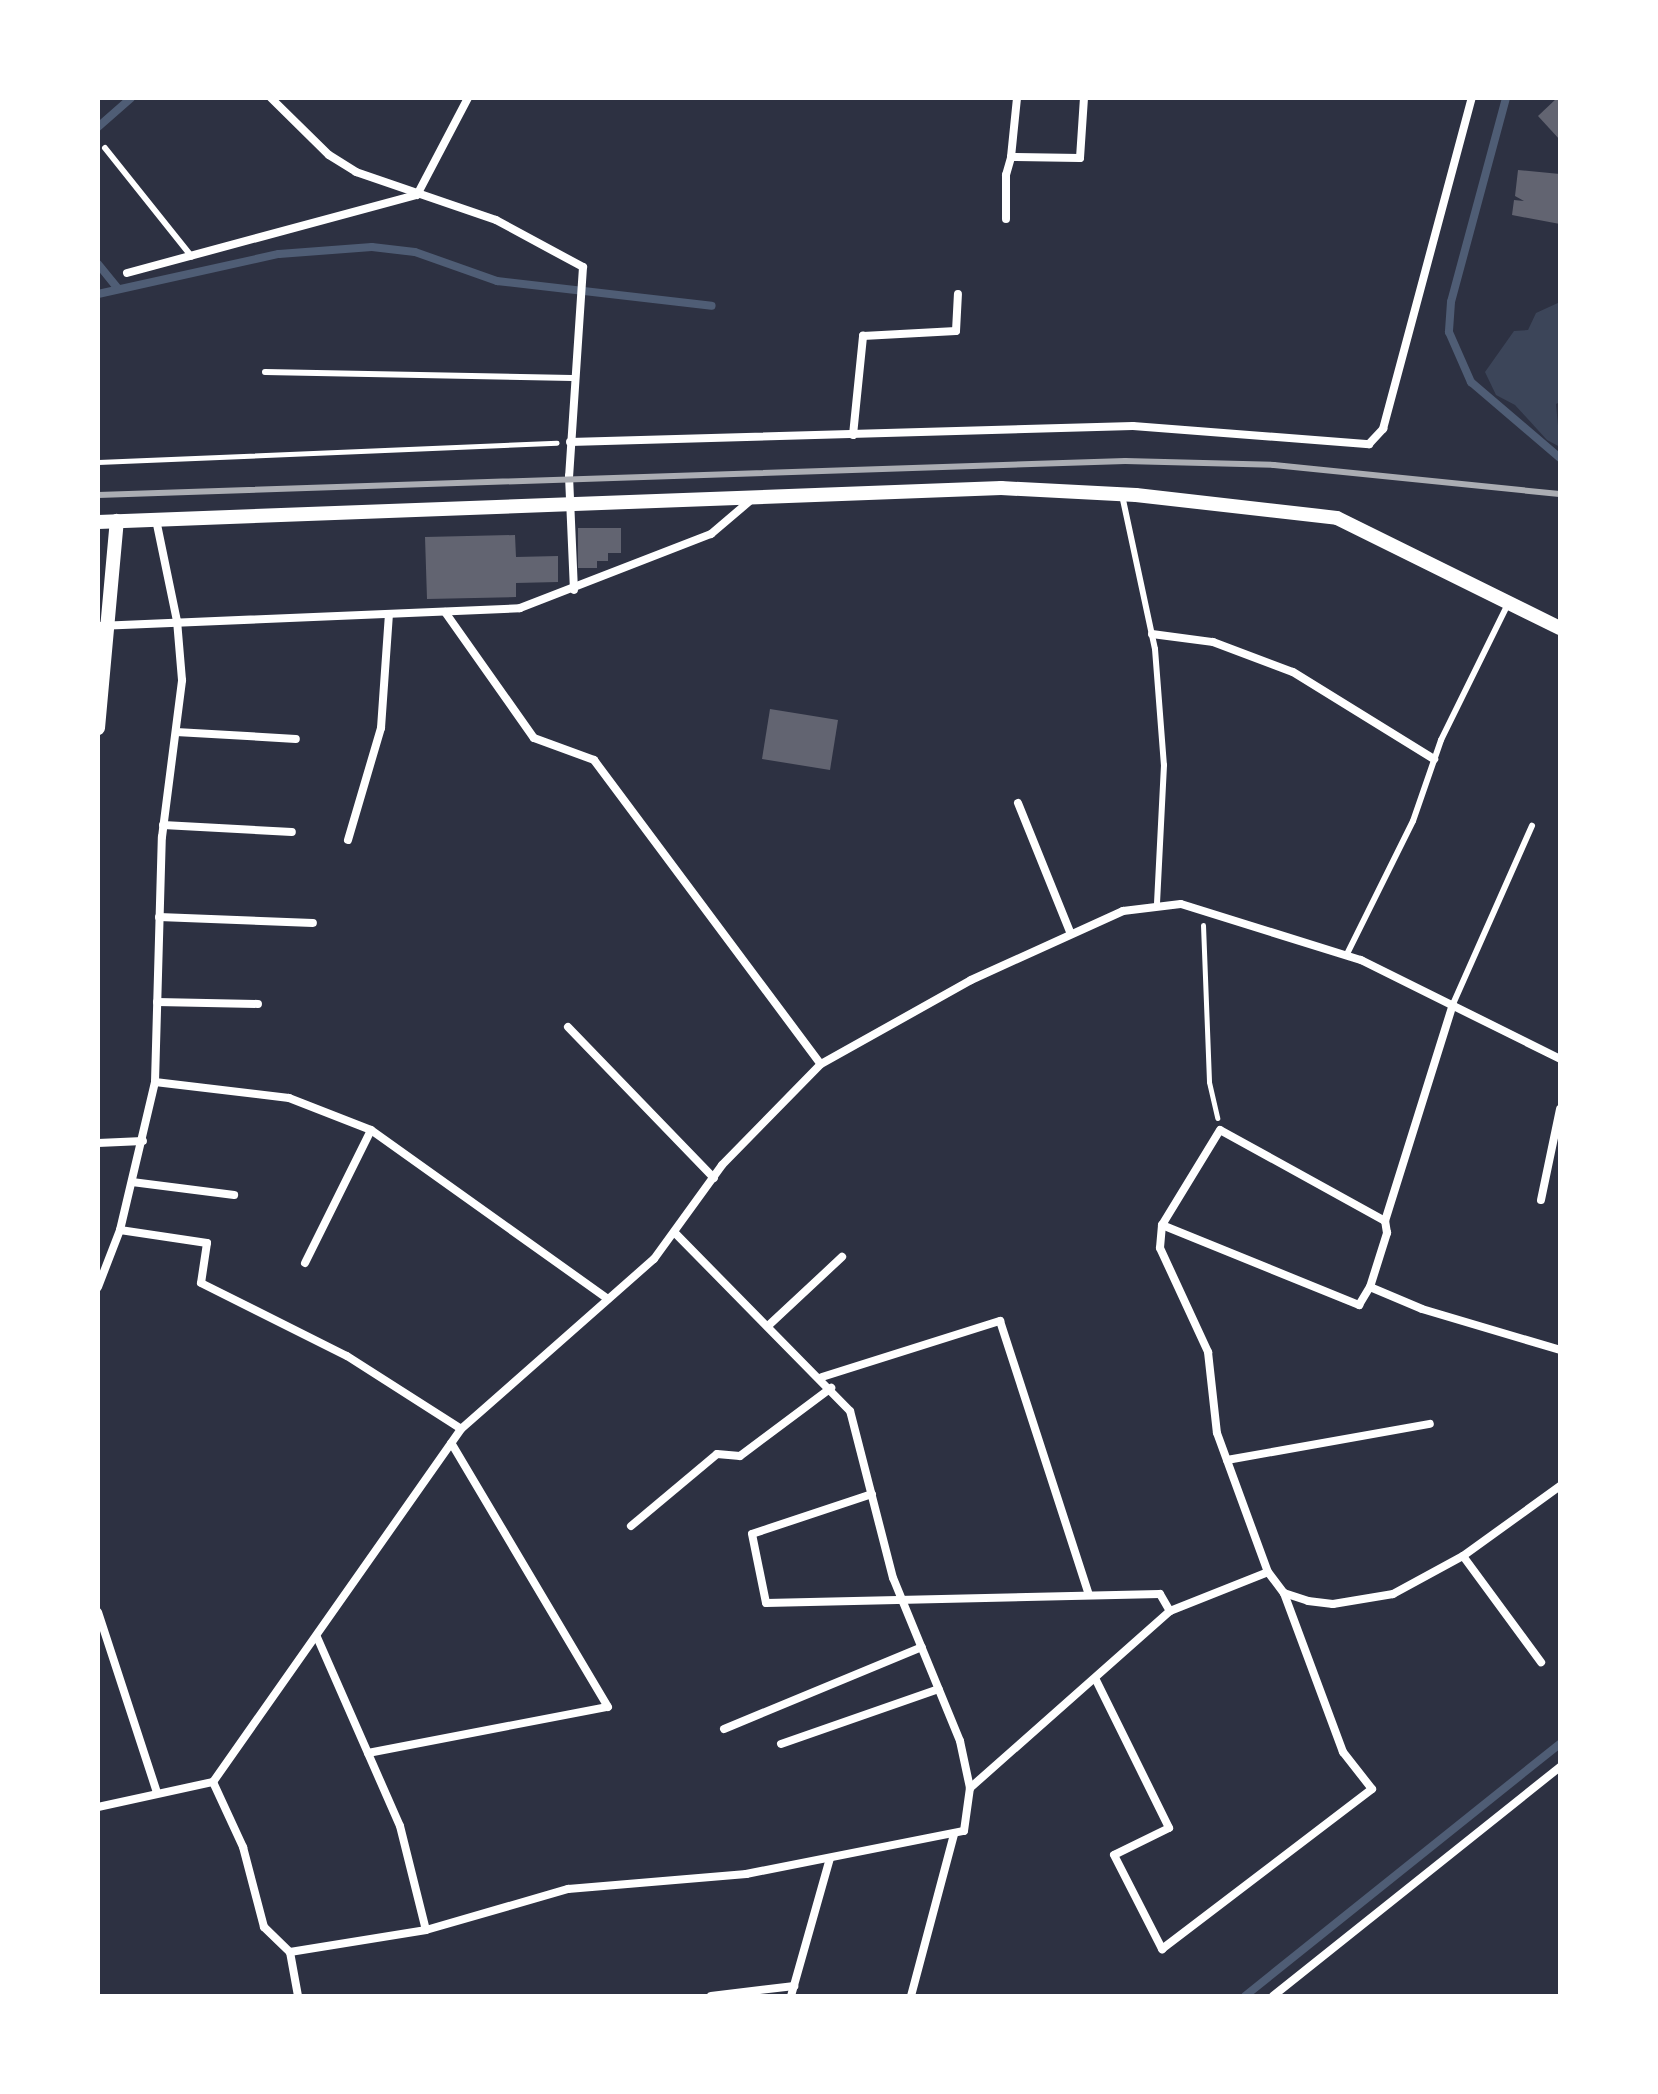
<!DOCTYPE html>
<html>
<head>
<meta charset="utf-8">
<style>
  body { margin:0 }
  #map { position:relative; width:1658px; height:2094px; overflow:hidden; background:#2d3142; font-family:"Titillium Web",sans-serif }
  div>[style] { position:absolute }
  .green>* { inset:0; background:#3c4559 }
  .stream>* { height:8px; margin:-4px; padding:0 4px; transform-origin:4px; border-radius:4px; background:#4f5d75 }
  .building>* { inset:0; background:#626471 }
  .path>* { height:5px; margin:-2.5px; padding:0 2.5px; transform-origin:2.5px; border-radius:2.5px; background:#fff }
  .service>* { height:6px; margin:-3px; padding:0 3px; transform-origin:3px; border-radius:3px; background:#fff }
  .minor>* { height:8px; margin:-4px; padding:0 4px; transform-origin:4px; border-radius:4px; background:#fff }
  .tertiary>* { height:14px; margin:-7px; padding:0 7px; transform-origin:7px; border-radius:7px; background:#fff }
  .rail>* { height:6px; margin:-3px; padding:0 3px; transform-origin:3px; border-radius:3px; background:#abadb3 }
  span { translate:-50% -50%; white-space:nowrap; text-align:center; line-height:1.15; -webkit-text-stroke:8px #fff; paint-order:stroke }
  .frame { position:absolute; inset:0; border:100px solid #fff; pointer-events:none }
</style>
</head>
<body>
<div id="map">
  <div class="green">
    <div style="clip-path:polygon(1560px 302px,1560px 402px,1556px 404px,1560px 447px,1547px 440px,1515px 405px,1496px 395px,1485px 372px,1514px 331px,1528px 330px,1536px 313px)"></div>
  </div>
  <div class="stream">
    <div style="left:1506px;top:98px;width:211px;rotate:105.1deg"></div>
    <div style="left:1451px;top:302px;width:30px;rotate:94deg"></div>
    <div style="left:1449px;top:332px;width:55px;rotate:66.3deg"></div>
    <div style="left:1471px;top:382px;width:117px;rotate:40.5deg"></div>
    <div style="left:98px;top:127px;width:44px;rotate:-41.3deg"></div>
    <div style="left:98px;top:264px;width:32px;rotate:51deg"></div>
    <div style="left:98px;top:294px;width:185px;rotate:-12.5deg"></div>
    <div style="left:279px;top:254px;width:93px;rotate:-4.3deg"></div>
    <div style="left:372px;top:247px;width:43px;rotate:6.6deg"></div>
    <div style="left:415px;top:252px;width:87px;rotate:19.5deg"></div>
    <div style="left:497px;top:281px;width:216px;rotate:6.6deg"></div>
    <div style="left:1245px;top:1996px;width:403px;rotate:-38.7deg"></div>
  </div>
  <div class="building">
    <div style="clip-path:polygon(1557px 98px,1560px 98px,1560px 140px,1538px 116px)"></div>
    <div style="clip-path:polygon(1518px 170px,1560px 174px,1560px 224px,1512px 215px,1514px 200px,1524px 201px,1515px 196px)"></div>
    <div style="clip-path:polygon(578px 528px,621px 528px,621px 553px,608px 553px,608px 561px,597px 561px,597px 568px,578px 568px)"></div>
    <div style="clip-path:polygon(515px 535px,516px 557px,558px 556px,558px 582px,516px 583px,516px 597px,427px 599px,425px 537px)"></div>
    <div style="clip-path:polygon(770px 709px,838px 720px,830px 770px,762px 759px)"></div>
  </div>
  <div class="path">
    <div style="left:98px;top:462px;width:459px;rotate:-2.4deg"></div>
    <div style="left:1203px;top:925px;width:157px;rotate:87.8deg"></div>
    <div style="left:1209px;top:1082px;width:37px;rotate:77deg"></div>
  </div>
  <div class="service">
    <div style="left:105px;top:148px;width:139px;rotate:51.4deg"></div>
    <div style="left:265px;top:372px;width:307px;rotate:1.1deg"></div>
    <div style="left:1122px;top:495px;width:157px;rotate:77.9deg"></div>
    <div style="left:1155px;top:649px;width:116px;rotate:85.6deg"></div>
    <div style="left:1164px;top:765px;width:138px;rotate:92.9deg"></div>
    <div style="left:1347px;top:954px;width:148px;rotate:-63.6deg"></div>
    <div style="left:1413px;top:821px;width:86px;rotate:-70.9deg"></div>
    <div style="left:1441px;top:740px;width:152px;rotate:-63.8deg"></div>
    <div style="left:1453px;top:1004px;width:195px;rotate:-66.1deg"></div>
  </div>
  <div class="minor">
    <div style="left:271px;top:98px;width:81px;rotate:44.5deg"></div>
    <div style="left:329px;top:155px;width:32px;rotate:32deg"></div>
    <div style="left:356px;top:172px;width:148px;rotate:18.9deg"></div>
    <div style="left:496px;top:220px;width:99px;rotate:28.4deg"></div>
    <div style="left:583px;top:267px;width:209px;rotate:93.8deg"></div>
    <div style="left:569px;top:476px;width:114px;rotate:87.5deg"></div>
    <div style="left:1011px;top:157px;width:59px;rotate:-84.2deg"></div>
    <div style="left:1006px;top:219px;width:44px;rotate:-90deg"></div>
    <div style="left:1006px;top:175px;width:19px;rotate:-74deg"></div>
    <div style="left:1011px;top:157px;width:69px;rotate:0.8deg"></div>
    <div style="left:1080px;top:158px;width:60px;rotate:-86.2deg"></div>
    <div style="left:127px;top:273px;width:300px;rotate:-15.1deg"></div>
    <div style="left:417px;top:195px;width:110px;rotate:-62.3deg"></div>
    <div style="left:853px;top:435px;width:100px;rotate:-84.2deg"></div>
    <div style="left:863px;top:336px;width:93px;rotate:-3.1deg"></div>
    <div style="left:956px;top:331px;width:37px;rotate:-87deg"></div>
    <div style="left:570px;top:442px;width:563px;rotate:-1.63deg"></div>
    <div style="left:1133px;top:426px;width:237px;rotate:4.4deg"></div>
    <div style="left:1369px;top:444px;width:21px;rotate:-47deg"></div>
    <div style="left:1383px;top:429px;width:343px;rotate:-75deg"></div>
    <div style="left:445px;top:612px;width:154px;rotate:54.8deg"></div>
    <div style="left:534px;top:738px;width:64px;rotate:20.1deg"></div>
    <div style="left:594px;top:760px;width:379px;rotate:53.3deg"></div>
    <div style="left:98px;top:626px;width:422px;rotate:-2.4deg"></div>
    <div style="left:520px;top:608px;width:205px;rotate:-21.2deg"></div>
    <div style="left:711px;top:534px;width:52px;rotate:-40.4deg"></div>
    <div style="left:1152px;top:634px;width:62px;rotate:7.5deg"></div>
    <div style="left:1213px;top:642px;width:85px;rotate:20.6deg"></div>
    <div style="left:1293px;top:672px;width:166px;rotate:31.7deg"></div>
    <div style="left:176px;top:732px;width:120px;rotate:3.3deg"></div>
    <div style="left:1018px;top:803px;width:139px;rotate:68deg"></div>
    <div style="left:163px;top:825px;width:129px;rotate:3.1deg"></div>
    <div style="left:348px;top:840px;width:117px;rotate:-73.6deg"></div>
    <div style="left:381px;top:728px;width:114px;rotate:-86deg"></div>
    <div style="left:159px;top:917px;width:154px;rotate:2.2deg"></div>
    <div style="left:157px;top:1002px;width:101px;rotate:1.1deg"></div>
    <div style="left:568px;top:1027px;width:210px;rotate:46deg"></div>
    <div style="left:155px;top:1082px;width:135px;rotate:6.8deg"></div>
    <div style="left:289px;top:1098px;width:88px;rotate:21.3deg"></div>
    <div style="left:371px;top:1130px;width:291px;rotate:35.5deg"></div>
    <div style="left:98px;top:1143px;width:45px;rotate:-2.5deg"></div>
    <div style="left:132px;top:1182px;width:103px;rotate:7.3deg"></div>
    <div style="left:1541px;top:1200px;width:93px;rotate:-78.2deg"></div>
    <div style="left:1385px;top:1221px;width:188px;rotate:-151.1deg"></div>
    <div style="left:1220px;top:1130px;width:111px;rotate:121.4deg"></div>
    <div style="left:1162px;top:1225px;width:23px;rotate:95deg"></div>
    <div style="left:1160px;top:1248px;width:115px;rotate:65.2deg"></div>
    <div style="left:1208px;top:1352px;width:81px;rotate:83.7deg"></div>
    <div style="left:1217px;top:1433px;width:148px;rotate:69.9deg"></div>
    <div style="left:1268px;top:1572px;width:26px;rotate:53deg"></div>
    <div style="left:1284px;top:1593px;width:25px;rotate:18deg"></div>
    <div style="left:1308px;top:1601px;width:25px;rotate:7deg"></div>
    <div style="left:1333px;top:1604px;width:61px;rotate:-9.5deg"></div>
    <div style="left:1393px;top:1594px;width:80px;rotate:-28.5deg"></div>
    <div style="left:1463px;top:1556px;width:120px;rotate:-35.8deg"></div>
    <div style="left:1162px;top:1225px;width:213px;rotate:22.1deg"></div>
    <div style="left:1359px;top:1305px;width:21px;rotate:-59deg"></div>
    <div style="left:1370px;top:1287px;width:57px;rotate:-72.5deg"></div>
    <div style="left:1387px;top:1233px;width:12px;rotate:-99deg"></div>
    <div style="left:1385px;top:1221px;width:227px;rotate:-72.6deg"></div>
    <div style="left:120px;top:1230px;width:88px;rotate:8.5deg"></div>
    <div style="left:207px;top:1243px;width:40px;rotate:98.5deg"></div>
    <div style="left:201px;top:1283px;width:163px;rotate:26.6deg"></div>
    <div style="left:347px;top:1356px;width:135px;rotate:32.6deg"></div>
    <div style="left:305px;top:1263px;width:148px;rotate:-63.6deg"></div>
    <div style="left:98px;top:1287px;width:61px;rotate:-68.9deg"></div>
    <div style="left:120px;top:1230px;width:152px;rotate:-76.7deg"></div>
    <div style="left:155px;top:1082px;width:245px;rotate:-88.4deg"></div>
    <div style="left:162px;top:837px;width:158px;rotate:-82.7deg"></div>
    <div style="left:182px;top:680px;width:59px;rotate:-94.8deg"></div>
    <div style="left:177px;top:621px;width:103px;rotate:-101.7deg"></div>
    <div style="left:1370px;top:1287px;width:56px;rotate:22.9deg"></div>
    <div style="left:1422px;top:1309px;width:144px;rotate:16.5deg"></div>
    <div style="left:769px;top:1325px;width:100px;rotate:-43deg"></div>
    <div style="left:822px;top:1377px;width:187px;rotate:-17.5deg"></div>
    <div style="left:1000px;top:1321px;width:288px;rotate:72deg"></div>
    <div style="left:1227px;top:1460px;width:206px;rotate:-10.1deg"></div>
    <div style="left:872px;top:1494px;width:126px;rotate:161.6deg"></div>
    <div style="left:752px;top:1534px;width:70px;rotate:78.5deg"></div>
    <div style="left:766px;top:1603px;width:394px;rotate:-1.3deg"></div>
    <div style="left:1160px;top:1594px;width:20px;rotate:60deg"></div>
    <div style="left:631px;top:1526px;width:112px;rotate:-39.9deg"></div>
    <div style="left:717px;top:1454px;width:23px;rotate:5deg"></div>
    <div style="left:740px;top:1456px;width:114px;rotate:-36.8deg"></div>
    <div style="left:1463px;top:1556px;width:132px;rotate:53.7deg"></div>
    <div style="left:98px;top:1612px;width:189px;rotate:71.9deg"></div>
    <div style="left:317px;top:1637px;width:206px;rotate:66.3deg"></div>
    <div style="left:400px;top:1826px;width:107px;rotate:76deg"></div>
    <div style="left:1096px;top:1680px;width:165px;rotate:63.7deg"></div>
    <div style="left:1169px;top:1828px;width:61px;rotate:153.9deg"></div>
    <div style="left:1114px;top:1855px;width:106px;rotate:62.9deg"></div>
    <div style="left:1162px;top:1949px;width:264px;rotate:-37.3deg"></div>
    <div style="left:1372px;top:1789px;width:47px;rotate:-128.1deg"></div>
    <div style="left:1343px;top:1752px;width:170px;rotate:-110.4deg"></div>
    <div style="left:724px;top:1729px;width:214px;rotate:-22.5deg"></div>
    <div style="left:781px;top:1744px;width:167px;rotate:-19.2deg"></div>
    <div style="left:368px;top:1753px;width:244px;rotate:-10.9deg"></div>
    <div style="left:608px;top:1707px;width:307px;rotate:-120.7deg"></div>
    <div style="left:213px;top:1782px;width:72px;rotate:65.2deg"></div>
    <div style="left:243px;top:1847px;width:83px;rotate:75.3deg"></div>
    <div style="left:264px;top:1927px;width:36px;rotate:44deg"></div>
    <div style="left:290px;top:1952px;width:45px;rotate:79.7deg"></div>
    <div style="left:970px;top:1788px;width:267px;rotate:-41.5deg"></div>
    <div style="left:1170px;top:1611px;width:105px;rotate:-21.7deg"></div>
    <div style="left:98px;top:1807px;width:118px;rotate:-12.3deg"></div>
    <div style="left:213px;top:1782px;width:431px;rotate:-54.9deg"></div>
    <div style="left:461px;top:1429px;width:257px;rotate:-41.4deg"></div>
    <div style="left:654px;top:1259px;width:116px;rotate:-54.1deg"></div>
    <div style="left:722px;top:1165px;width:141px;rotate:-45.6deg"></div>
    <div style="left:821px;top:1064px;width:172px;rotate:-29.2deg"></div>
    <div style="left:971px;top:980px;width:167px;rotate:-24.4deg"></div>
    <div style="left:1123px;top:911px;width:58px;rotate:-6.9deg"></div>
    <div style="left:1181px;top:904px;width:189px;rotate:17.3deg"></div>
    <div style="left:1361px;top:960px;width:222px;rotate:26.4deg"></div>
    <div style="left:290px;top:1952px;width:138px;rotate:-9.2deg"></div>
    <div style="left:426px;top:1930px;width:148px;rotate:-16.1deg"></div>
    <div style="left:568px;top:1889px;width:179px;rotate:-4.8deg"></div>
    <div style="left:746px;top:1874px;width:222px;rotate:-11.2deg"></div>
    <div style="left:964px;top:1831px;width:43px;rotate:-82.1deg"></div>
    <div style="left:970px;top:1788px;width:48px;rotate:-102deg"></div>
    <div style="left:960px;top:1741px;width:176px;rotate:-112.3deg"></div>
    <div style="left:893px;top:1578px;width:172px;rotate:-104.4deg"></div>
    <div style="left:850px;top:1411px;width:248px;rotate:-134.5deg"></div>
    <div style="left:711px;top:1996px;width:84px;rotate:-6.9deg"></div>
    <div style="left:791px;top:1996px;width:143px;rotate:-74.2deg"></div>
    <div style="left:911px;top:1996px;width:168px;rotate:-75.1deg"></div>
    <div style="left:1273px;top:1996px;width:367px;rotate:-38.6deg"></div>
  </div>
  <div class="tertiary">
    <div style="left:98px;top:522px;width:904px;rotate:-2.16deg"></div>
    <div style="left:1001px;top:488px;width:135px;rotate:3deg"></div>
    <div style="left:1136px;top:495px;width:202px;rotate:6.5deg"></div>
    <div style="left:1337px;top:518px;width:249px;rotate:26.3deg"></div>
    <div style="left:98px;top:728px;width:208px;rotate:-84.8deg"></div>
  </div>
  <div class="rail">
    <div style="left:98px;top:495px;width:1028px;rotate:-1.9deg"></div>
    <div style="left:1125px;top:461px;width:149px;rotate:1.5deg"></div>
    <div style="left:1274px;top:465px;width:287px;rotate:5.8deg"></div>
  </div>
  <div class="frame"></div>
</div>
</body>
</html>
